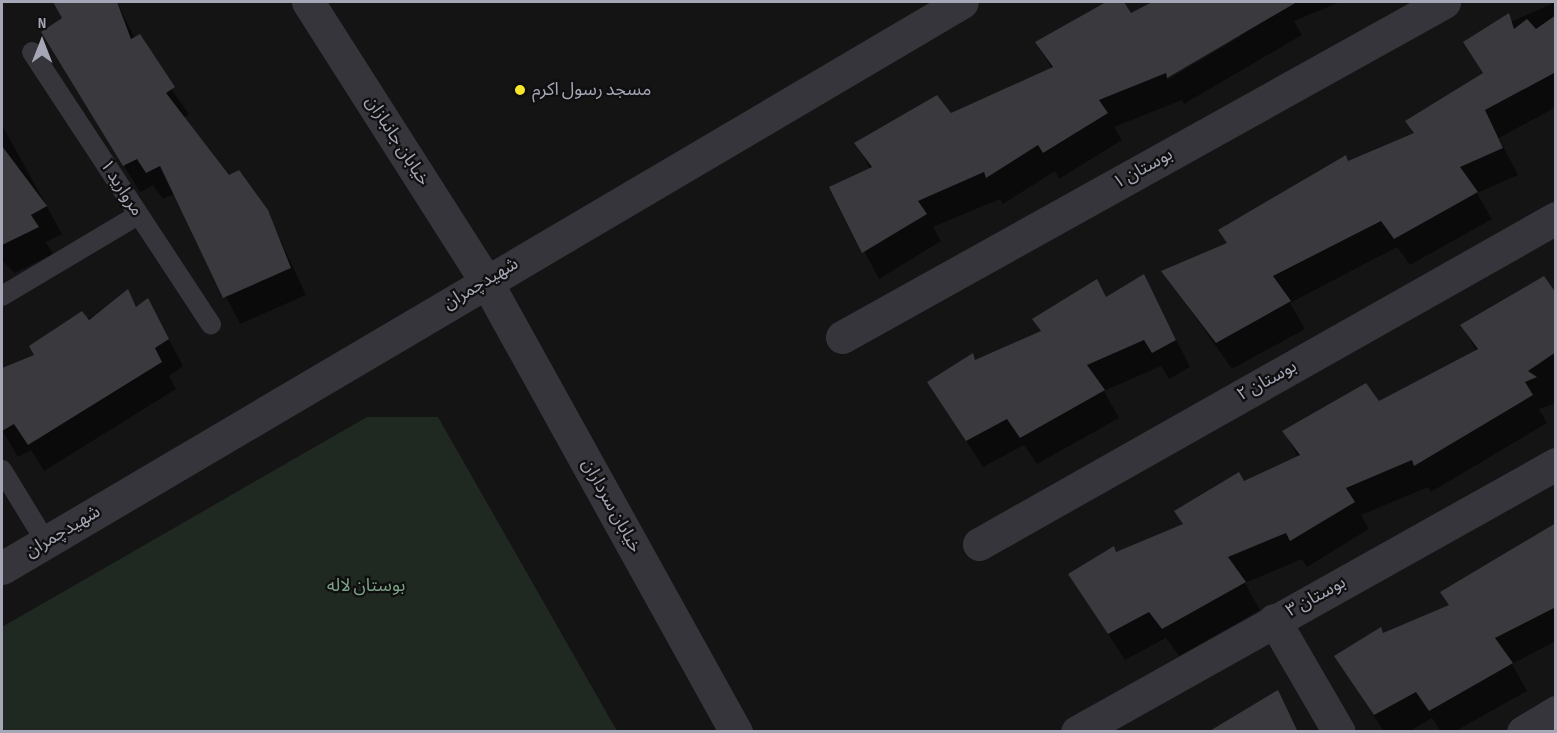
<!DOCTYPE html>
<html>
<head>
<meta charset="utf-8">
<style>
  body { margin:0 }
  #map { position:relative; width:1557px; height:733px; overflow:hidden; background:#141415; font-family:"Sofia Sans Condensed","Noto Sans Arabic",sans-serif }
  div>[style] { position:absolute }
  .green>* { inset:0; background:#202822 }
  .shadow>* { inset:0; background:#0007 }
  .building>* { inset:0; background:#39393e }
  .service>* { height:20px; margin:-10px; padding:0 10px; transform-origin:10px; border-radius:10px; background:#35353b }
  .minor>* { height:33px; margin:-16.5px; padding:0 16.5px; transform-origin:16.5px; border-radius:16.5px; background:#35353b }
  .tertiary>* { height:33px; margin:-16.5px; padding:0 16.5px; transform-origin:16.5px; border-radius:16.5px; background:#35353b }
  .dots>* { width:16px; height:16px; translate:-50% -50%; box-sizing:border-box; border:3px solid #0f0f10; border-radius:50% }
  span { translate:-50% -50%; white-space:nowrap; text-align:center; line-height:1.15; -webkit-text-stroke:4.5px #0f0f10; paint-order:stroke }
  .poi-label { font-size:18px; color:#a5a6b6 }
  .left { translate:0 -50%; text-align:left }
  .street-label { font-size:18px; color:#a5a6b6 }
  .park-label { font-size:18px; color:#7ba287 }
  .frame { position:absolute; inset:0; border:3px solid #a5a6b6; pointer-events:none }
  .north { position:absolute; left:12px; top:12px; width:60px; height:60px; -webkit-text-stroke:4px #0f0f10; paint-order:stroke; rotate:0deg; font-size:16px; font-weight:700; line-height:24px; text-align:center; color:#a5a6b6 }
  .north::after { content:''; display:block; margin:auto; width:21px; height:27px; background:#a5a6b6; clip-path:polygon(50% 0,100% 100%,50% 72%,0 100%) }
</style>
</head>
<body>
<div id="map">
  <div class="green">
    <div style="clip-path:polygon(367px 417px,438px 417px,617px 731px,2px 731px,2px 627px)"></div>
  </div>
  <div class="shadow">
    <div style="clip-path:polygon(65px 2px,93px 2px,97px 7px,117px 2px,135px 39px,189px 114px,183px 119px,229px 177px,267px 211px,306px 295px,240px 324px,174px 194px,163px 199px,153px 185px,140px 192px,59px 59px,64px 19px,57px 6px)"></div>
    <div style="clip-path:polygon(evenodd,1109px 2px,1122px 2px,1131px 15px,1157px 2px,1340px 2px,1294px 21px,1302px 35px,1184px 104px,1182px 100px,1114px 127px,1122px 140px,1059px 179px,1055px 171px,1003px 204px,1000px 199px,933px 227px,941px 241px,879px 279px,831px 188px,871px 170px,856px 144px,950px 115px,1052px 69px,1037px 43px,1109px 2px,1239px 34px,1241px 36px,1167px 80px,1167px 77px,1239px 34px)"></div>
    <div style="clip-path:polygon(1556px 2px,1556px 107px,1499px 138px,1518px 175px,1477px 193px,1492px 219px,1410px 265px,1397px 247px,1290px 303px,1305px 329px,1232px 369px,1163px 271px,1228px 244px,1348px 163px,1415px 134px,1407px 121px,1484px 75px,1465px 42px)"></div>
    <div style="clip-path:polygon(2px 125px,62px 234px,46px 242px,53px 254px,15px 273px,2px 261px)"></div>
    <div style="clip-path:polygon(1144px 276px,1190px 367px,1169px 379px,1161px 366px,1104px 391px,1119px 418px,1037px 464px,1024px 445px,983px 467px,929px 382px,1042px 333px,1034px 320px,1107px 298px)"></div>
    <div style="clip-path:polygon(127px 292px,137px 308px,148px 300px,183px 366px,169px 376px,176px 389px,44px 471px,31px 450px,18px 457px,2px 430px,2px 370px,36px 355px)"></div>
    <div style="clip-path:polygon(1556px 295px,1556px 403px,1539px 409px,1547px 423px,1431px 492px,1428px 487px,1361px 515px,1369px 529px,1307px 567px,1302px 559px,1245px 583px,1260px 610px,1179px 656px,1166px 638px,1125px 660px,1070px 575px,1184px 525px,1176px 512px,1299px 458px,1284px 432px,1378px 403px,1477px 352px,1462px 326px)"></div>
    <div style="clip-path:polygon(1556px 524px,1556px 641px,1512px 664px,1527px 691px,1454px 732px,1441px 732px,1432px 718px,1408px 732px,1384px 732px,1336px 656px,1450px 606px)"></div>
    <div style="clip-path:polygon(1277px 692px,1299px 732px,1215px 732px)"></div>
  </div>
  <div class="building">
    <div style="clip-path:polygon(53px 2px,117px 2px,131px 39px,140px 34px,175px 87px,166px 93px,229px 175px,239px 170px,268px 210px,291px 268px,223px 298px,160px 166px,146px 173px,137px 159px,123px 166px,41px 32px,62px 18px)"></div>
    <div style="clip-path:polygon(1106px 2px,1124px 2px,1131px 13px,1152px 2px,1297px 2px,1167px 78px,1166px 73px,1099px 100px,1108px 113px,1043px 153px,1038px 145px,986px 178px,984px 172px,918px 201px,927px 214px,862px 253px,829px 187px,872px 167px,854px 143px,937px 95px,951px 113px,1053px 67px,1035px 42px)"></div>
    <div style="clip-path:polygon(1509px 13px,1514px 29px,1527px 19px,1536px 29px,1556px 15px,1556px 72px,1485px 110px,1503px 148px,1460px 167px,1478px 192px,1394px 239px,1381px 221px,1273px 276px,1291px 301px,1216px 343px,1161px 271px,1227px 243px,1218px 230px,1346px 155px,1348px 161px,1414px 133px,1405px 121px,1483px 73px,1463px 42px)"></div>
    <div style="clip-path:polygon(2px 146px,47px 206px,31px 215px,39px 227px,2px 245px)"></div>
    <div style="clip-path:polygon(1144px 274px,1176px 340px,1152px 353px,1144px 340px,1087px 365px,1105px 390px,1020px 438px,1007px 419px,966px 441px,927px 382px,973px 353px,975px 360px,1041px 331px,1032px 319px,1097px 279px,1106px 297px)"></div>
    <div style="clip-path:polygon(1544px 276px,1556px 293px,1556px 352px,1528px 371px,1537px 377px,1525px 382px,1533px 395px,1414px 466px,1412px 460px,1346px 488px,1355px 502px,1290px 541px,1286px 533px,1228px 557px,1246px 582px,1162px 629px,1149px 612px,1108px 634px,1068px 574px,1114px 546px,1116px 552px,1183px 524px,1174px 511px,1239px 472px,1244px 481px,1300px 455px,1282px 431px,1366px 383px,1379px 401px,1478px 349px,1460px 325px)"></div>
    <div style="clip-path:polygon(128px 289px,136px 307px,148px 298px,169px 339px,155px 348px,162px 362px,28px 445px,14px 424px,2px 431px,2px 368px,34px 355px,29px 346px,82px 311px,89px 320px)"></div>
    <div style="clip-path:polygon(1556px 523px,1556px 607px,1495px 638px,1513px 663px,1429px 711px,1416px 692px,1374px 715px,1334px 656px,1381px 627px,1383px 633px,1449px 605px,1440px 592px)"></div>
    <div style="clip-path:polygon(1278px 690px,1298px 732px,1208px 732px)"></div>
  </div>
  <div class="service">
    <div style="left:32px;top:52px;width:326px;rotate:56.7deg"></div>
    <div style="left:2px;top:296px;width:158px;rotate:-30.8deg"></div>
    <div style="left:2px;top:470px;width:84px;rotate:58.6deg"></div>
  </div>
  <div class="minor">
    <div style="left:308px;top:2px;width:331px;rotate:57.5deg"></div>
    <div style="left:486px;top:281px;width:516px;rotate:61deg"></div>
    <div style="left:842px;top:337px;width:689px;rotate:-29.09deg"></div>
    <div style="left:979px;top:544px;width:663px;rotate:-29.47deg"></div>
    <div style="left:1274px;top:620px;width:129px;rotate:59.9deg"></div>
    <div style="left:1077px;top:732px;width:549px;rotate:-29.23deg"></div>
    <div style="left:1523px;top:732px;width:39px;rotate:-31deg"></div>
  </div>
  <div class="tertiary">
    <div style="left:2px;top:568px;width:1114px;rotate:-30.52deg"></div>
  </div>
  <div class="dots">
    <div style="left:520px;top:90px;background:#f7e62a"></div>
  </div>
  <div class="poi-label">
    <span class="left" style="left:532px;top:90px">مسجد رسول اکرم</span>
  </div>
  <div class="street-label">
    <span style="left:397px;top:141px;rotate:57deg">خیابان جانبازان</span>
    <span style="left:1143px;top:169px;rotate:-29deg">بوستان ۱</span>
    <span style="left:121px;top:188px;rotate:57deg">مروارید ۱</span>
    <span style="left:481px;top:284px;rotate:-31deg">شهیدچمران</span>
    <span style="left:1267px;top:381px;rotate:-29deg">بوستان ۲</span>
    <span style="left:611px;top:506px;rotate:61deg">خیابان سرداران</span>
    <span style="left:63px;top:532px;rotate:-31deg">شهیدچمران</span>
    <span style="left:1316px;top:597px;rotate:-29deg">بوستان ۳</span>
  </div>
  <div class="park-label">
    <span style="left:366px;top:586px">بوستان لاله</span>
  </div>
  <div class="frame"></div>
  <div class="north">N</div>
</div>
</body>
</html>
